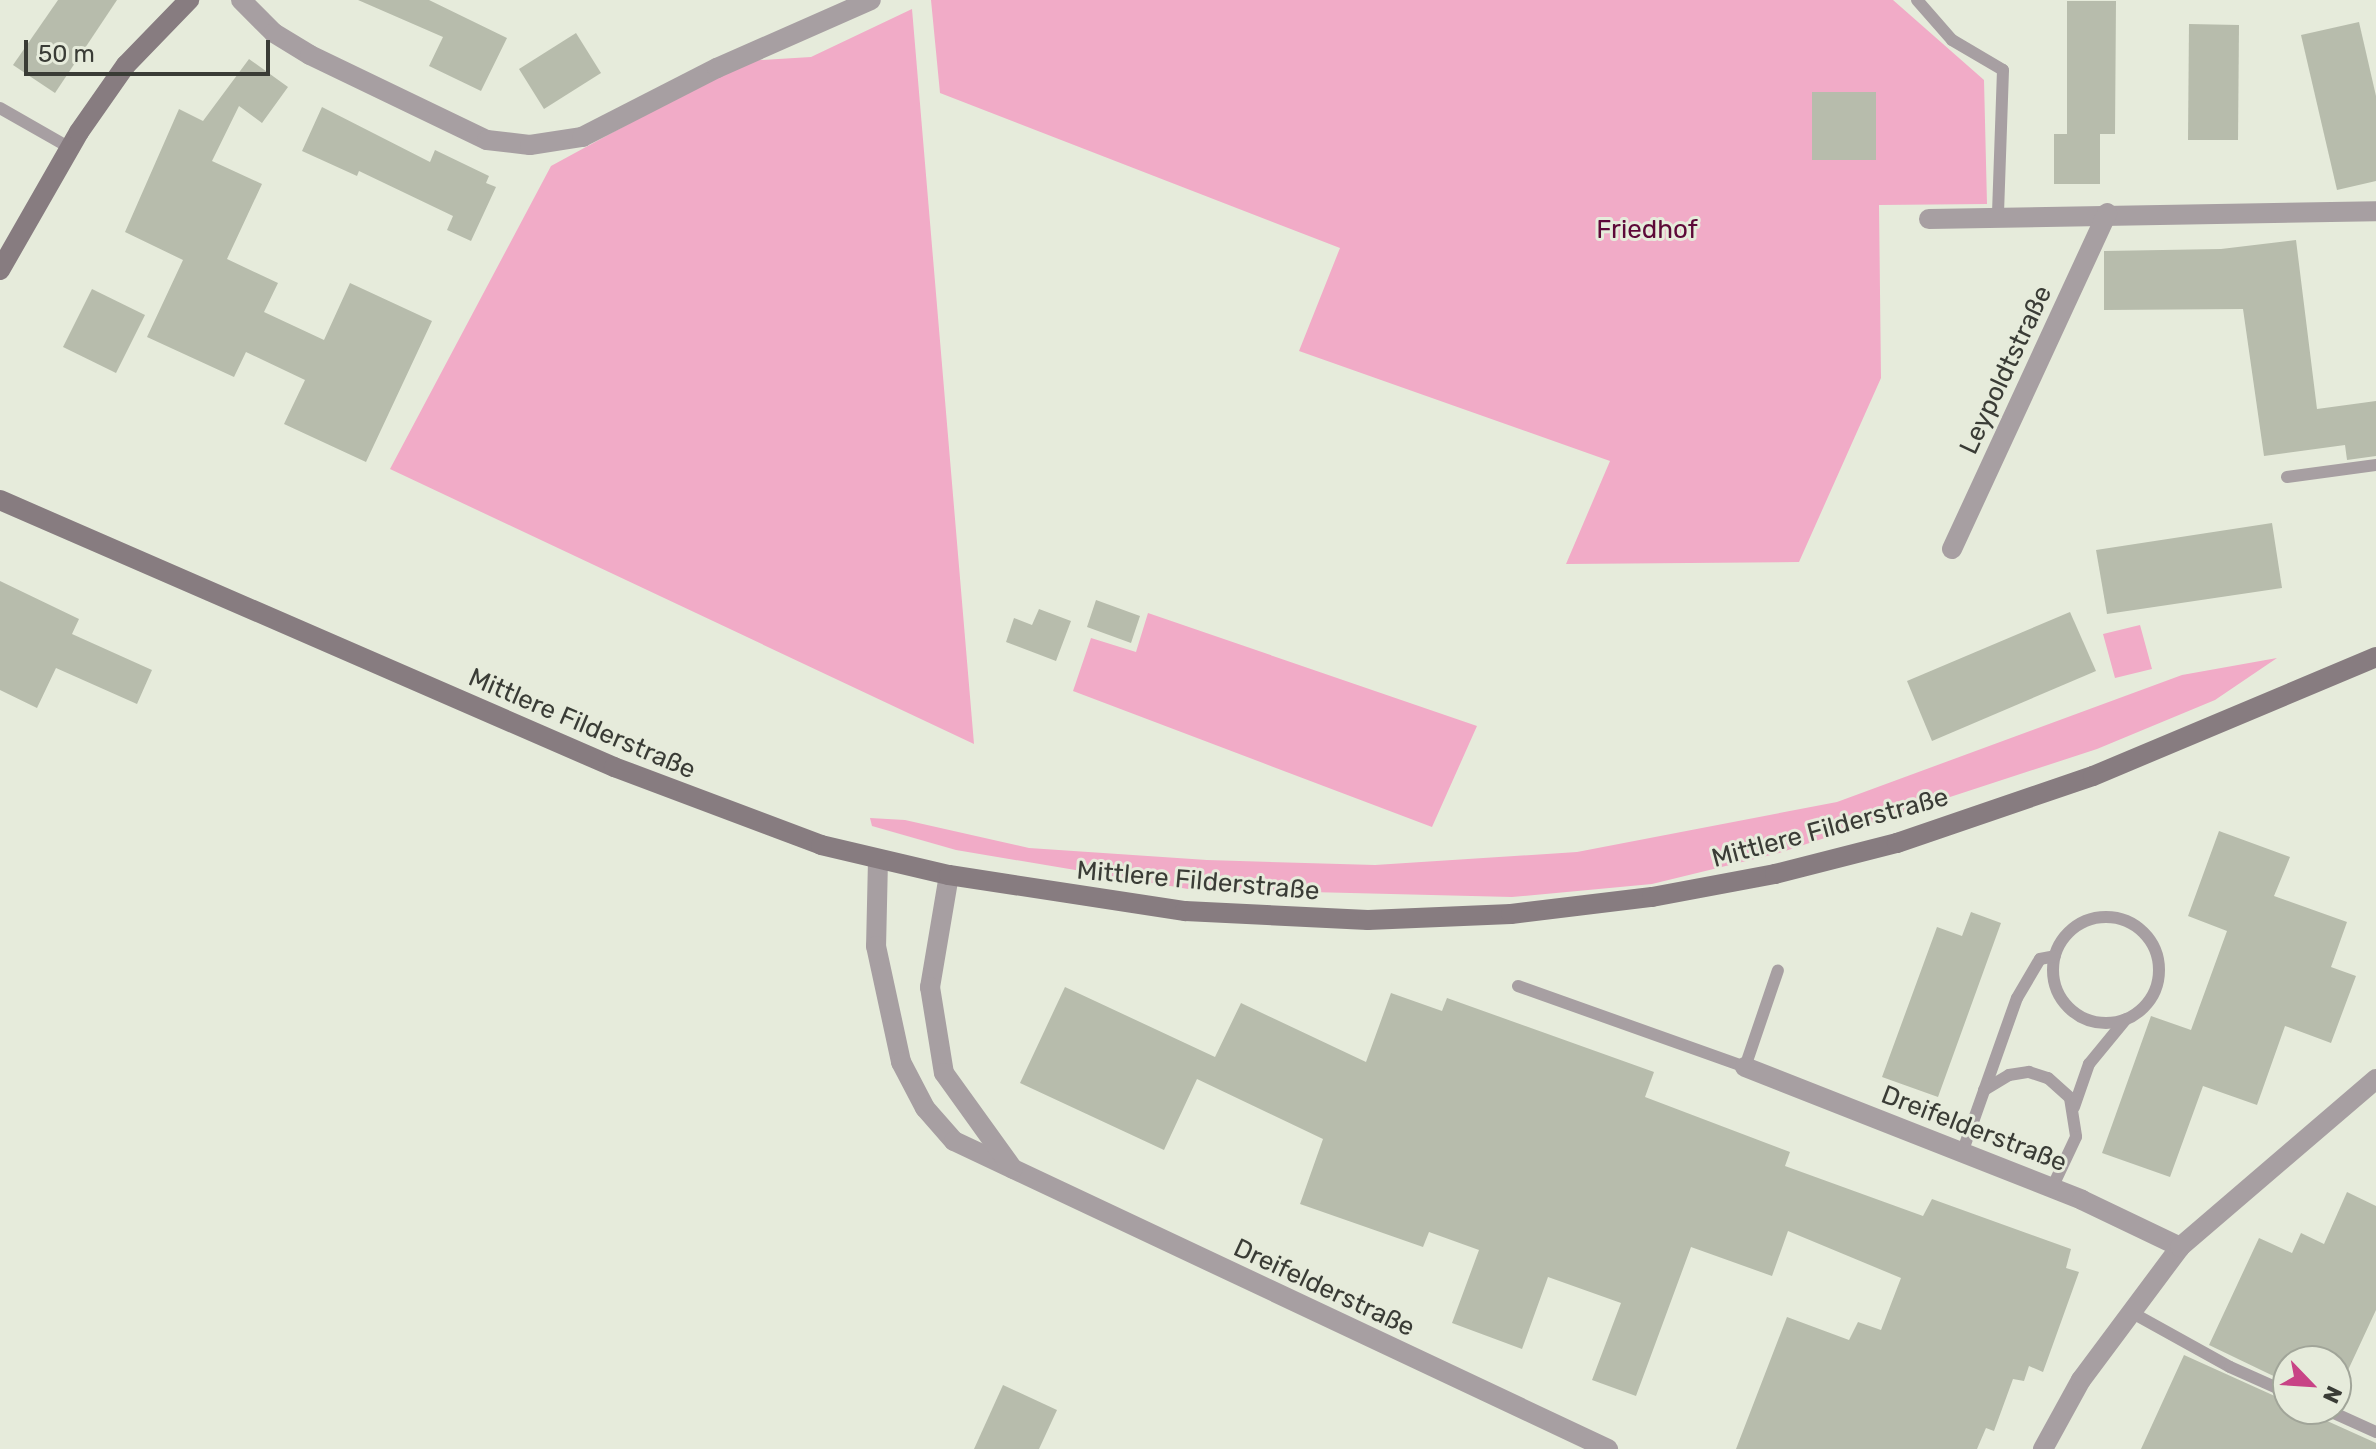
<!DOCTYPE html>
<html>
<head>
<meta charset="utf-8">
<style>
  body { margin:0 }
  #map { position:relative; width:2376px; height:1449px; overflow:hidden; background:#e6ebdb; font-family:Rubik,sans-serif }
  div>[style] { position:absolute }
  .green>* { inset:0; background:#f1abc7 }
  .building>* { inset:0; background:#b7bcac }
  .service>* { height:12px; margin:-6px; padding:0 6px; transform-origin:6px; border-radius:6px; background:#a79fa2 }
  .service>.ring { margin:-6px; padding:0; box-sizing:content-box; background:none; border:12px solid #a79fa2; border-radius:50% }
  .minor>* { height:20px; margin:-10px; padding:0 10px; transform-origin:10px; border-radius:10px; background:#a79fa2 }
  .secondary>* { height:20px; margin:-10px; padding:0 10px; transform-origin:10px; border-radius:10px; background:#877c80 }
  span { translate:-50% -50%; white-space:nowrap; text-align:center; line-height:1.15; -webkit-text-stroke:6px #e6ebdb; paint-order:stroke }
  .park-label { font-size:26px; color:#5d0838 }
  .street-label { font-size:26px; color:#3a3c36 }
  .north { position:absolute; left:2272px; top:1345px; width:80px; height:80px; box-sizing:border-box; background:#e6ebdb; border:2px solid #a1a599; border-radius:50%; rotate:115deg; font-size:22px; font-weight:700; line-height:32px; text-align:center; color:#3a3c36 }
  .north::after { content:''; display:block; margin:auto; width:28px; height:36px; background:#c84386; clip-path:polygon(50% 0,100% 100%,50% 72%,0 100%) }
  .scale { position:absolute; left:24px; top:40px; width:246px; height:36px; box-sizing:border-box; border:4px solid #3a3c36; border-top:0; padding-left:10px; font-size:24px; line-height:28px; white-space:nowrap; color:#3a3c36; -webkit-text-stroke:6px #e6ebdb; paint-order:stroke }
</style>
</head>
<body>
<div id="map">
  <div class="green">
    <div style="clip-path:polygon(931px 0,1893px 0,1984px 80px,1987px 204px,1879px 205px,1881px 378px,1799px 562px,1566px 564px,1610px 461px,1299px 351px,1340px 248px,940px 93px)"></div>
    <div style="clip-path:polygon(912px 9px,974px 744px,390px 469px,551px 166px,744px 61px,811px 57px)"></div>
    <div style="clip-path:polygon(1148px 613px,1477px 726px,1432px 827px,1073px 691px,1091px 638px,1136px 652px)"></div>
    <div style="clip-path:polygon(2140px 625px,2152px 669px,2115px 678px,2103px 634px)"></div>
    <div style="clip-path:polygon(2277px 658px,2215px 700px,2097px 749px,1779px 853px,1652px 884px,1512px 897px,1188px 889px,956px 850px,872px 826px,870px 818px,905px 820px,1029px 848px,1207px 860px,1375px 865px,1577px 852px,1837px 802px,2182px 675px)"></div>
  </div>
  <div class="building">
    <div style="clip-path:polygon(58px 0,117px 0,55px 93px,13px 65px)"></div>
    <div style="clip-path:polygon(358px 0,429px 0,507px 38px,481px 91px,429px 66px,443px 37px)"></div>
    <div style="clip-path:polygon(2067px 1px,2116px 1px,2115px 134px,2100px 134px,2100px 184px,2054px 184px,2054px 134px,2067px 134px)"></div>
    <div style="clip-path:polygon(2359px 22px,2376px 96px,2376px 181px,2337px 190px,2301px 35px)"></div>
    <div style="clip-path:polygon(2189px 24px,2239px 25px,2238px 140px,2188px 140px)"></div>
    <div style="clip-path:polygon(576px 33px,601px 73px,544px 109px,519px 69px)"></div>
    <div style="clip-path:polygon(249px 59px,288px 87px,262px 123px,239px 106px,212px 161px,262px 184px,227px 259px,278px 283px,264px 312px,324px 340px,350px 283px,432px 321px,366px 462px,284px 424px,305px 380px,246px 352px,234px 377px,147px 337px,183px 260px,125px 232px,179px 109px,203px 121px)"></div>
    <div style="clip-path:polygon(1812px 92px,1876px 92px,1876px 160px,1812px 160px)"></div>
    <div style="clip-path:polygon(322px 107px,430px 162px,435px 150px,489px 176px,486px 183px,496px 187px,471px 241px,447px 230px,453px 216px,359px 171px,357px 176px,302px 151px)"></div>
    <div style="clip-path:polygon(2296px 240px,2317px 409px,2376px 401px,2376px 456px,2347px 460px,2345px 445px,2264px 456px,2243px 309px,2104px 310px,2104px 251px,2221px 249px)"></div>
    <div style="clip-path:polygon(92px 289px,145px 315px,116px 373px,63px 347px)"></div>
    <div style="clip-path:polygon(2272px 523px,2282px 588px,2107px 614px,2096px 550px)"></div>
    <div style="clip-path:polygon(0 581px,79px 619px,72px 634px,152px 670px,137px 704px,56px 668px,37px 708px,0 690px)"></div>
    <div style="clip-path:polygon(1096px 600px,1140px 616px,1131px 643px,1087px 627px)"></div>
    <div style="clip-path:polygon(1039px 609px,1071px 621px,1056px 661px,1006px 642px,1014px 618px,1032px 625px)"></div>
    <div style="clip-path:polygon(2070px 612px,2096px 671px,1932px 741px,1907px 681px)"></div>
    <div style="clip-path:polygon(2219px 831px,2290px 857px,2274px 896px,2347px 922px,2331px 967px,2356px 976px,2331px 1043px,2285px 1026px,2257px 1105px,2203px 1086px,2170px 1177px,2102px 1153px,2151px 1016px,2191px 1030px,2227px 931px,2188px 916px)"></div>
    <div style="clip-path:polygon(1971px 912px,2001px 923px,1938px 1097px,1882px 1077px,1937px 927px,1962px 936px)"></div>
    <div style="clip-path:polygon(1065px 987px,1215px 1057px,1241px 1003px,1366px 1062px,1391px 993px,1442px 1011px,1447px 998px,1654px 1072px,1645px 1097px,1790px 1152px,1785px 1166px,1923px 1216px,1932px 1199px,2071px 1249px,2066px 1268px,2079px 1272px,2043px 1372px,2029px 1366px,2024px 1381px,2013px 1379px,1994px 1431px,1986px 1428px,1977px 1449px,1736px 1449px,1787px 1317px,1849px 1340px,1858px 1322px,1881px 1330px,1901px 1278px,1788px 1231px,1772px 1276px,1691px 1247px,1636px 1396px,1592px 1380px,1621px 1303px,1548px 1277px,1522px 1349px,1452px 1323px,1479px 1250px,1429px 1232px,1423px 1247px,1300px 1204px,1323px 1139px,1197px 1079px,1164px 1150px,1020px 1083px)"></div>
    <div style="clip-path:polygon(2347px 1192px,2376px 1206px,2376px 1310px,2336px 1396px,2336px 1361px,2288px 1361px,2288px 1383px,2209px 1345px,2259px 1238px,2292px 1253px,2301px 1233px,2324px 1244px)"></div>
    <div style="clip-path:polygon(2184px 1355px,2288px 1402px,2288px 1409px,2316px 1409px,2325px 1420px,2376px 1443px,2376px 1449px,2141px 1449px)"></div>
    <div style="clip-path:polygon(1003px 1385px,1057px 1410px,1039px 1449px,974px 1449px)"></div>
  </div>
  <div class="service">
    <div style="left:1917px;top:0;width:53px;rotate:48.8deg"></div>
    <div style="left:1952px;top:40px;width:59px;rotate:30.5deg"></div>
    <div style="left:2003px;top:70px;width:145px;rotate:92deg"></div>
    <div style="left:0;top:108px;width:81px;rotate:29.7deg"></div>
    <div style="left:2287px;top:477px;width:90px;rotate:-7.7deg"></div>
    <div class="ring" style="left:2053px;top:917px;width:94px;height:94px"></div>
    <div style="left:1518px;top:986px;width:241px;rotate:19.6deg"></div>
    <div style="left:1745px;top:1067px;width:102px;rotate:-71.2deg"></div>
    <div style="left:1984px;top:1090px;width:29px;rotate:-31deg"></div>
    <div style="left:2009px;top:1075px;width:20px;rotate:-9deg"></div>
    <div style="left:2029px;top:1072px;width:20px;rotate:18deg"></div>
    <div style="left:2048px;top:1078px;width:30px;rotate:42deg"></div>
    <div style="left:2070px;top:1098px;width:39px;rotate:81deg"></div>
    <div style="left:2076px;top:1137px;width:56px;rotate:115.2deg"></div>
    <div style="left:2074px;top:1107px;width:46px;rotate:-70.8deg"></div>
    <div style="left:2089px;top:1064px;width:58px;rotate:-50.6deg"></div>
    <div style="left:1962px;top:1153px;width:164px;rotate:-70.5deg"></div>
    <div style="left:2017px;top:998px;width:45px;rotate:-59.5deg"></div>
    <div style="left:2040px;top:959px;width:15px;rotate:-11deg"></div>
    <div style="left:2129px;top:1311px;width:115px;rotate:29deg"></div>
    <div style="left:2230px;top:1367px;width:64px;rotate:24.1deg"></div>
    <div style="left:2325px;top:1409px;width:56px;rotate:24.3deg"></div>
  </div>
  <div class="minor">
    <div style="left:241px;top:0;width:47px;rotate:45deg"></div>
    <div style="left:274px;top:33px;width:42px;rotate:31.4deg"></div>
    <div style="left:310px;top:55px;width:196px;rotate:25.7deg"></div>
    <div style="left:487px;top:140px;width:43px;rotate:6.6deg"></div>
    <div style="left:530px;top:145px;width:53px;rotate:-8.7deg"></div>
    <div style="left:582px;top:137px;width:152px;rotate:-27.1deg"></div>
    <div style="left:717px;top:68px;width:168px;rotate:-23.8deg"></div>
    <div style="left:1929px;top:219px;width:447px;rotate:-1deg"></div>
    <div style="left:1952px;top:549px;width:370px;rotate:-65.2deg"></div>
    <div style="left:878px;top:860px;width:86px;rotate:91.3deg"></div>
    <div style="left:876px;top:946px;width:119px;rotate:77.8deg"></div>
    <div style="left:901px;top:1062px;width:52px;rotate:62.4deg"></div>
    <div style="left:925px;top:1108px;width:44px;rotate:48.7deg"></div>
    <div style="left:954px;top:1141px;width:723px;rotate:25.22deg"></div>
    <div style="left:949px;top:875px;width:114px;rotate:99.6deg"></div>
    <div style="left:930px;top:987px;width:87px;rotate:80.8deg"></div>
    <div style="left:944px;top:1073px;width:118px;rotate:54.3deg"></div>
    <div style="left:1745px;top:1067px;width:362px;rotate:21.5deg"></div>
    <div style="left:2082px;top:1200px;width:109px;rotate:25.6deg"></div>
    <div style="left:2043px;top:1449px;width:79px;rotate:-61.2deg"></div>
    <div style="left:2081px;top:1380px;width:166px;rotate:-53.3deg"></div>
    <div style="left:2180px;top:1247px;width:258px;rotate:-40.6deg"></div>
  </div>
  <div class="secondary">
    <div style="left:0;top:270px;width:159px;rotate:-60.2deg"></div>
    <div style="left:79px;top:132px;width:82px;rotate:-55deg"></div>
    <div style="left:126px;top:65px;width:91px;rotate:-45.9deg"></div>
    <div style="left:0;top:500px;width:670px;rotate:23.5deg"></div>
    <div style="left:614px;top:767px;width:221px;rotate:20.6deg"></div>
    <div style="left:821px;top:845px;width:131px;rotate:13.2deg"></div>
    <div style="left:949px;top:875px;width:239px;rotate:8.7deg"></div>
    <div style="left:1185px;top:911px;width:183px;rotate:2.8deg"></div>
    <div style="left:1368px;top:920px;width:143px;rotate:-2.4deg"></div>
    <div style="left:1511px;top:914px;width:142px;rotate:-6.9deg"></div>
    <div style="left:1652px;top:897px;width:125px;rotate:-10.6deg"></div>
    <div style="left:1775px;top:874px;width:126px;rotate:-14.3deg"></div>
    <div style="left:1897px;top:843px;width:207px;rotate:-18.9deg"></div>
    <div style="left:2093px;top:776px;width:307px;rotate:-22.8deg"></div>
  </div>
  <div class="park-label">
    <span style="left:1647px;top:230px">Friedhof</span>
  </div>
  <div class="street-label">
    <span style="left:2006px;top:370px;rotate:-65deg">Leypoldtstraße</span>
    <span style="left:582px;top:724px;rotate:23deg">Mittlere Filderstraße</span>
    <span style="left:1830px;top:828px;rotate:-15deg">Mittlere Filderstraße</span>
    <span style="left:1198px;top:881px;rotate:5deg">Mittlere Filderstraße</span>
    <span style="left:1974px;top:1129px;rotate:21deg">Dreifelderstraße</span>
    <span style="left:1324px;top:1288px;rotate:25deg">Dreifelderstraße</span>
  </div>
  <div class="north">N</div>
  <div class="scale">50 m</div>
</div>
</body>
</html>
